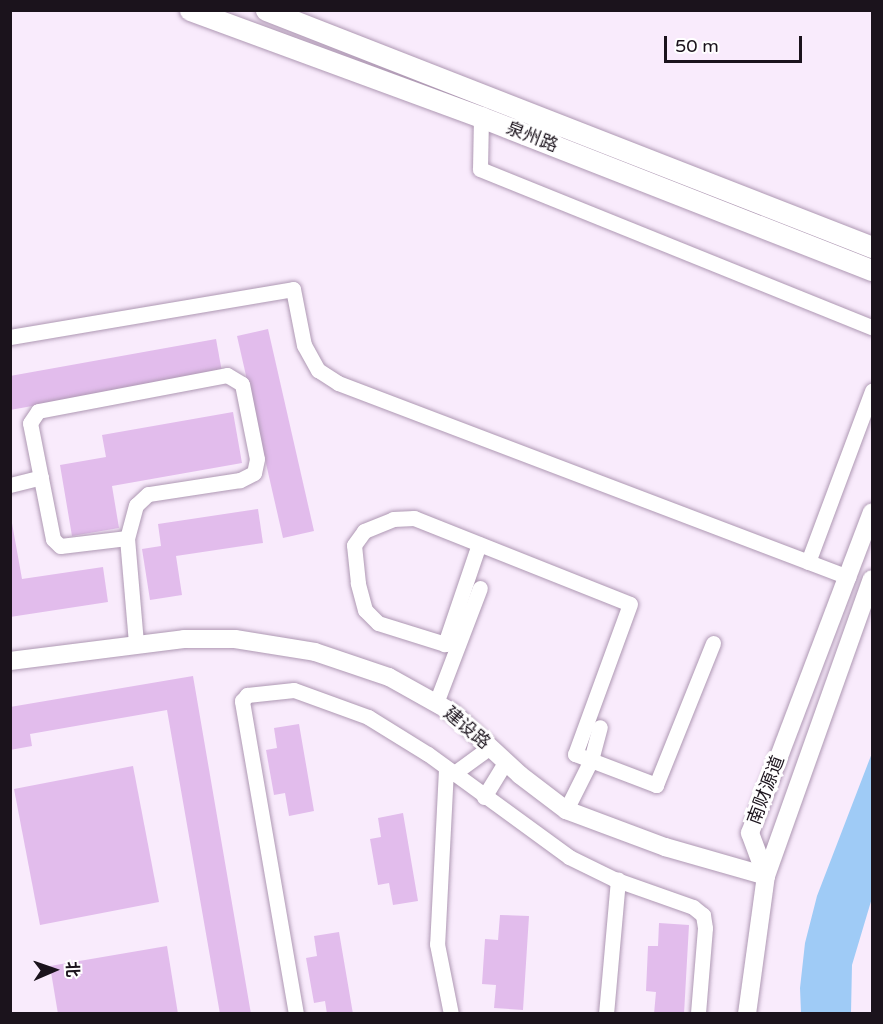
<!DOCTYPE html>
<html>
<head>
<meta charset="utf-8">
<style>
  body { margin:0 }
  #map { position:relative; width:883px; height:1024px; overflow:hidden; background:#f9ebfc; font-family:"Varela Round","Noto Sans SC",sans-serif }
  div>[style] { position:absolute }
  .water>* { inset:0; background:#9fcbf6 }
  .building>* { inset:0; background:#e2bcec }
  .roads { filter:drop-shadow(0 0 2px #ae98b3) drop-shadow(0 0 2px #ae98b3) }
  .minor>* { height:15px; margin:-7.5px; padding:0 7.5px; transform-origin:7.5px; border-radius:7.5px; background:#fff }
  .tertiary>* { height:18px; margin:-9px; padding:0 9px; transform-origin:9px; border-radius:9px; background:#fff }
  .secondary>* { height:21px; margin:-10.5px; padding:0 10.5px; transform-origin:10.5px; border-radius:10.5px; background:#fff }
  span { translate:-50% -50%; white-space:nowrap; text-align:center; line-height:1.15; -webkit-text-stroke:6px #fff; paint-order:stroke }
  .street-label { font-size:18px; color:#1b131c }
  .frame { position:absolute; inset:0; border:12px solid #1b131c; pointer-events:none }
  .north { position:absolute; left:24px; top:940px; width:60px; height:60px; -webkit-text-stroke:4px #fff; paint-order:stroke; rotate:88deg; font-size:16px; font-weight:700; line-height:24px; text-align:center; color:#1b131c }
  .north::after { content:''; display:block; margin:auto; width:21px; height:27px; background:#1b131c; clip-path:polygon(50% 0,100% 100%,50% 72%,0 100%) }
  .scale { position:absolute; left:664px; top:36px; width:138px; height:27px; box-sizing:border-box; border:3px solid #1b131c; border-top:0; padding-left:8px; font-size:18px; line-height:21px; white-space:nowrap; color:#1b131c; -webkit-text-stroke:4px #fff; paint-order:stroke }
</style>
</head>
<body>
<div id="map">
  <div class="water">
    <div style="clip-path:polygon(872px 753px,872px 898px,852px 965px,851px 1013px,801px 1013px,800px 988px,805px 943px,817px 896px)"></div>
  </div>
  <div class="building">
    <div style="clip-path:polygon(268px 329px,314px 531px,283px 538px,237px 336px)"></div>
    <div style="clip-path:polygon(216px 339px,222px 372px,10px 410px,10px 376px)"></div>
    <div style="clip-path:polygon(233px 412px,242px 463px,112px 486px,119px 528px,72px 536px,60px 465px,106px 457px,102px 435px)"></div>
    <div style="clip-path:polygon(258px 509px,263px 543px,176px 556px,182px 595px,150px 600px,142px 549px,161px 546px,158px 524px)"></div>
    <div style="clip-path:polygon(10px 512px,22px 579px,103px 567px,108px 602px,10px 617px)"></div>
    <div style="clip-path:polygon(193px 676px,251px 1014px,220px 1014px,167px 710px,30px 734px,32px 746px,10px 750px,10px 707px)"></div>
    <div style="clip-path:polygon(299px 724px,314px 811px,289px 816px,285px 793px,274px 795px,266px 750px,277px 748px,274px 728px)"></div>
    <div style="clip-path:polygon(133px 766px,159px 902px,40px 925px,14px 789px)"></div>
    <div style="clip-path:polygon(403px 813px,418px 901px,393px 905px,389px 883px,378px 885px,370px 839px,381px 837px,378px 818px)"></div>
    <div style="clip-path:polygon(500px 915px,529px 916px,523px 1010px,494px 1008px,496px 985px,482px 984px,485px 939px,498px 940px)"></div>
    <div style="clip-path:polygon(659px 923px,689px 925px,684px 1014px,654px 1014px,656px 992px,646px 991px,648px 946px,658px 946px)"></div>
    <div style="clip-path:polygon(339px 932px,353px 1014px,327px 1014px,325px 1001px,314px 1003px,306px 958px,317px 956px,314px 936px)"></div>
    <div style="clip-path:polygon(167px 946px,178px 1014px,58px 1014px,50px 966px)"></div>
  </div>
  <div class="roads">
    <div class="minor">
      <div style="left:481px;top:117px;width:52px;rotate:91.1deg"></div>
      <div style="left:480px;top:169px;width:423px;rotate:22deg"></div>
      <div style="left:10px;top:337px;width:287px;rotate:-9.6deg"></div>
      <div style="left:293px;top:289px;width:57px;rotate:78.9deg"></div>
      <div style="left:304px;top:345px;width:29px;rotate:61deg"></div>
      <div style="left:318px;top:370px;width:24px;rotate:33deg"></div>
      <div style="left:338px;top:383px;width:546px;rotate:20.83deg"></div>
      <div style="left:10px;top:485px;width:32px;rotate:-14deg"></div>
      <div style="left:127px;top:538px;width:67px;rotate:173.2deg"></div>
      <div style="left:60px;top:546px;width:10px;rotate:-135deg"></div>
      <div style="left:53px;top:539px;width:118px;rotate:-101.2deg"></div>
      <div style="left:30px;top:423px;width:14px;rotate:-56deg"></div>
      <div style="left:38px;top:411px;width:192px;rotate:-10.8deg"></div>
      <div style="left:227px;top:375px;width:17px;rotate:31deg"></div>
      <div style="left:242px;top:384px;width:76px;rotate:78.7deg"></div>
      <div style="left:257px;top:459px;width:14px;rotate:102deg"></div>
      <div style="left:254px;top:473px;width:16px;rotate:153deg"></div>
      <div style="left:240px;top:480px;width:93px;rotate:171.3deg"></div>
      <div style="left:148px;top:494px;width:16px;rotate:137deg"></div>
      <div style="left:136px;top:505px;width:34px;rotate:105deg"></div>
      <div style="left:127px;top:538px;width:105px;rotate:85.1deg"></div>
      <div style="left:479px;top:544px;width:106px;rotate:108.8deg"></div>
      <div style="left:445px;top:644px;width:70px;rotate:-162.6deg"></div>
      <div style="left:378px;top:623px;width:18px;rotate:-135deg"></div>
      <div style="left:365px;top:610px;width:28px;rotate:-105deg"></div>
      <div style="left:358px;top:583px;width:38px;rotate:-96deg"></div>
      <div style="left:354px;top:545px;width:17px;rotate:-54deg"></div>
      <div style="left:364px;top:531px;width:31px;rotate:-22deg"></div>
      <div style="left:393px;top:519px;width:21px;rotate:-3deg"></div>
      <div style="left:414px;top:518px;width:232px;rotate:21.7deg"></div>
      <div style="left:630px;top:604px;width:160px;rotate:110.1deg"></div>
      <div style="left:575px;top:754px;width:87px;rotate:20.9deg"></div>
      <div style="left:656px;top:785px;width:153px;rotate:-68.1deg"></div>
      <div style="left:808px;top:562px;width:183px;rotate:-69.5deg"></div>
      <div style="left:436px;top:703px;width:123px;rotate:-69.1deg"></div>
      <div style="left:446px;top:769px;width:175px;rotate:92.9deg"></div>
      <div style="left:437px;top:944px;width:71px;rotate:78.7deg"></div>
      <div style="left:453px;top:774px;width:46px;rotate:-36.1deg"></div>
      <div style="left:484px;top:797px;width:42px;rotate:-58.6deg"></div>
      <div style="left:566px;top:810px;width:56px;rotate:-63.4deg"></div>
      <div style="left:591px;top:760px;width:34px;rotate:-75deg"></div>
      <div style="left:296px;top:1014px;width:318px;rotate:-99.8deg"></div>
      <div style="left:242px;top:701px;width:8px;rotate:-50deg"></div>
      <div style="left:247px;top:695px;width:47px;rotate:-6.1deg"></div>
      <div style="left:294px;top:690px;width:79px;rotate:20deg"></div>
      <div style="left:368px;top:717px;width:70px;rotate:31.7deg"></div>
      <div style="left:428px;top:754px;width:175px;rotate:36.1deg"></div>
      <div style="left:569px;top:857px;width:50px;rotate:26.1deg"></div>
      <div style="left:614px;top:879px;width:84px;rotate:19.5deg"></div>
      <div style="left:693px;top:907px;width:13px;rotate:39deg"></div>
      <div style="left:703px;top:915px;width:13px;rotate:81deg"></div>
      <div style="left:705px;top:928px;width:86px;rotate:94.7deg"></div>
      <div style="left:606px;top:1014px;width:135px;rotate:-84.9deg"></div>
    </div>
    <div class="tertiary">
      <div style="left:10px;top:661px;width:175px;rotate:-7.2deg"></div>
      <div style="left:184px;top:639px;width:51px"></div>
      <div style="left:235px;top:639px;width:81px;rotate:9.2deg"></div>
      <div style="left:315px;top:652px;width:78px;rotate:18.7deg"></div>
      <div style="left:389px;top:677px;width:72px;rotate:29.1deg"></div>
      <div style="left:452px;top:712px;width:93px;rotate:42.8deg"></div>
      <div style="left:520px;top:775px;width:58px;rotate:37.3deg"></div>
      <div style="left:566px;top:810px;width:106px;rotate:20.5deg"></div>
      <div style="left:665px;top:847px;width:105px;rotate:16deg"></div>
      <div style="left:766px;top:876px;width:46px;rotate:-110.4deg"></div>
      <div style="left:750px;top:833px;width:343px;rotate:-69.2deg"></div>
      <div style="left:747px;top:1014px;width:139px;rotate:-82.2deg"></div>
      <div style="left:766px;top:876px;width:315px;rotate:-70.4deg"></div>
    </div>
    <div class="secondary">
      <div style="left:190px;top:10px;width:310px;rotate:20.2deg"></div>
      <div style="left:481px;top:117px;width:420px;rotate:21.4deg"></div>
      <div style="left:266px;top:10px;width:651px;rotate:21.36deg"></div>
    </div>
  </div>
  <div class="street-label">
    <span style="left:532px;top:137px;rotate:21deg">泉州路</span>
    <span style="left:467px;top:728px;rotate:40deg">建设路</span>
    <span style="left:766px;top:790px;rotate:-69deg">南财源道</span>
  </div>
  <div class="frame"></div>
  <div class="north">北</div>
  <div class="scale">50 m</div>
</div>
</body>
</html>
